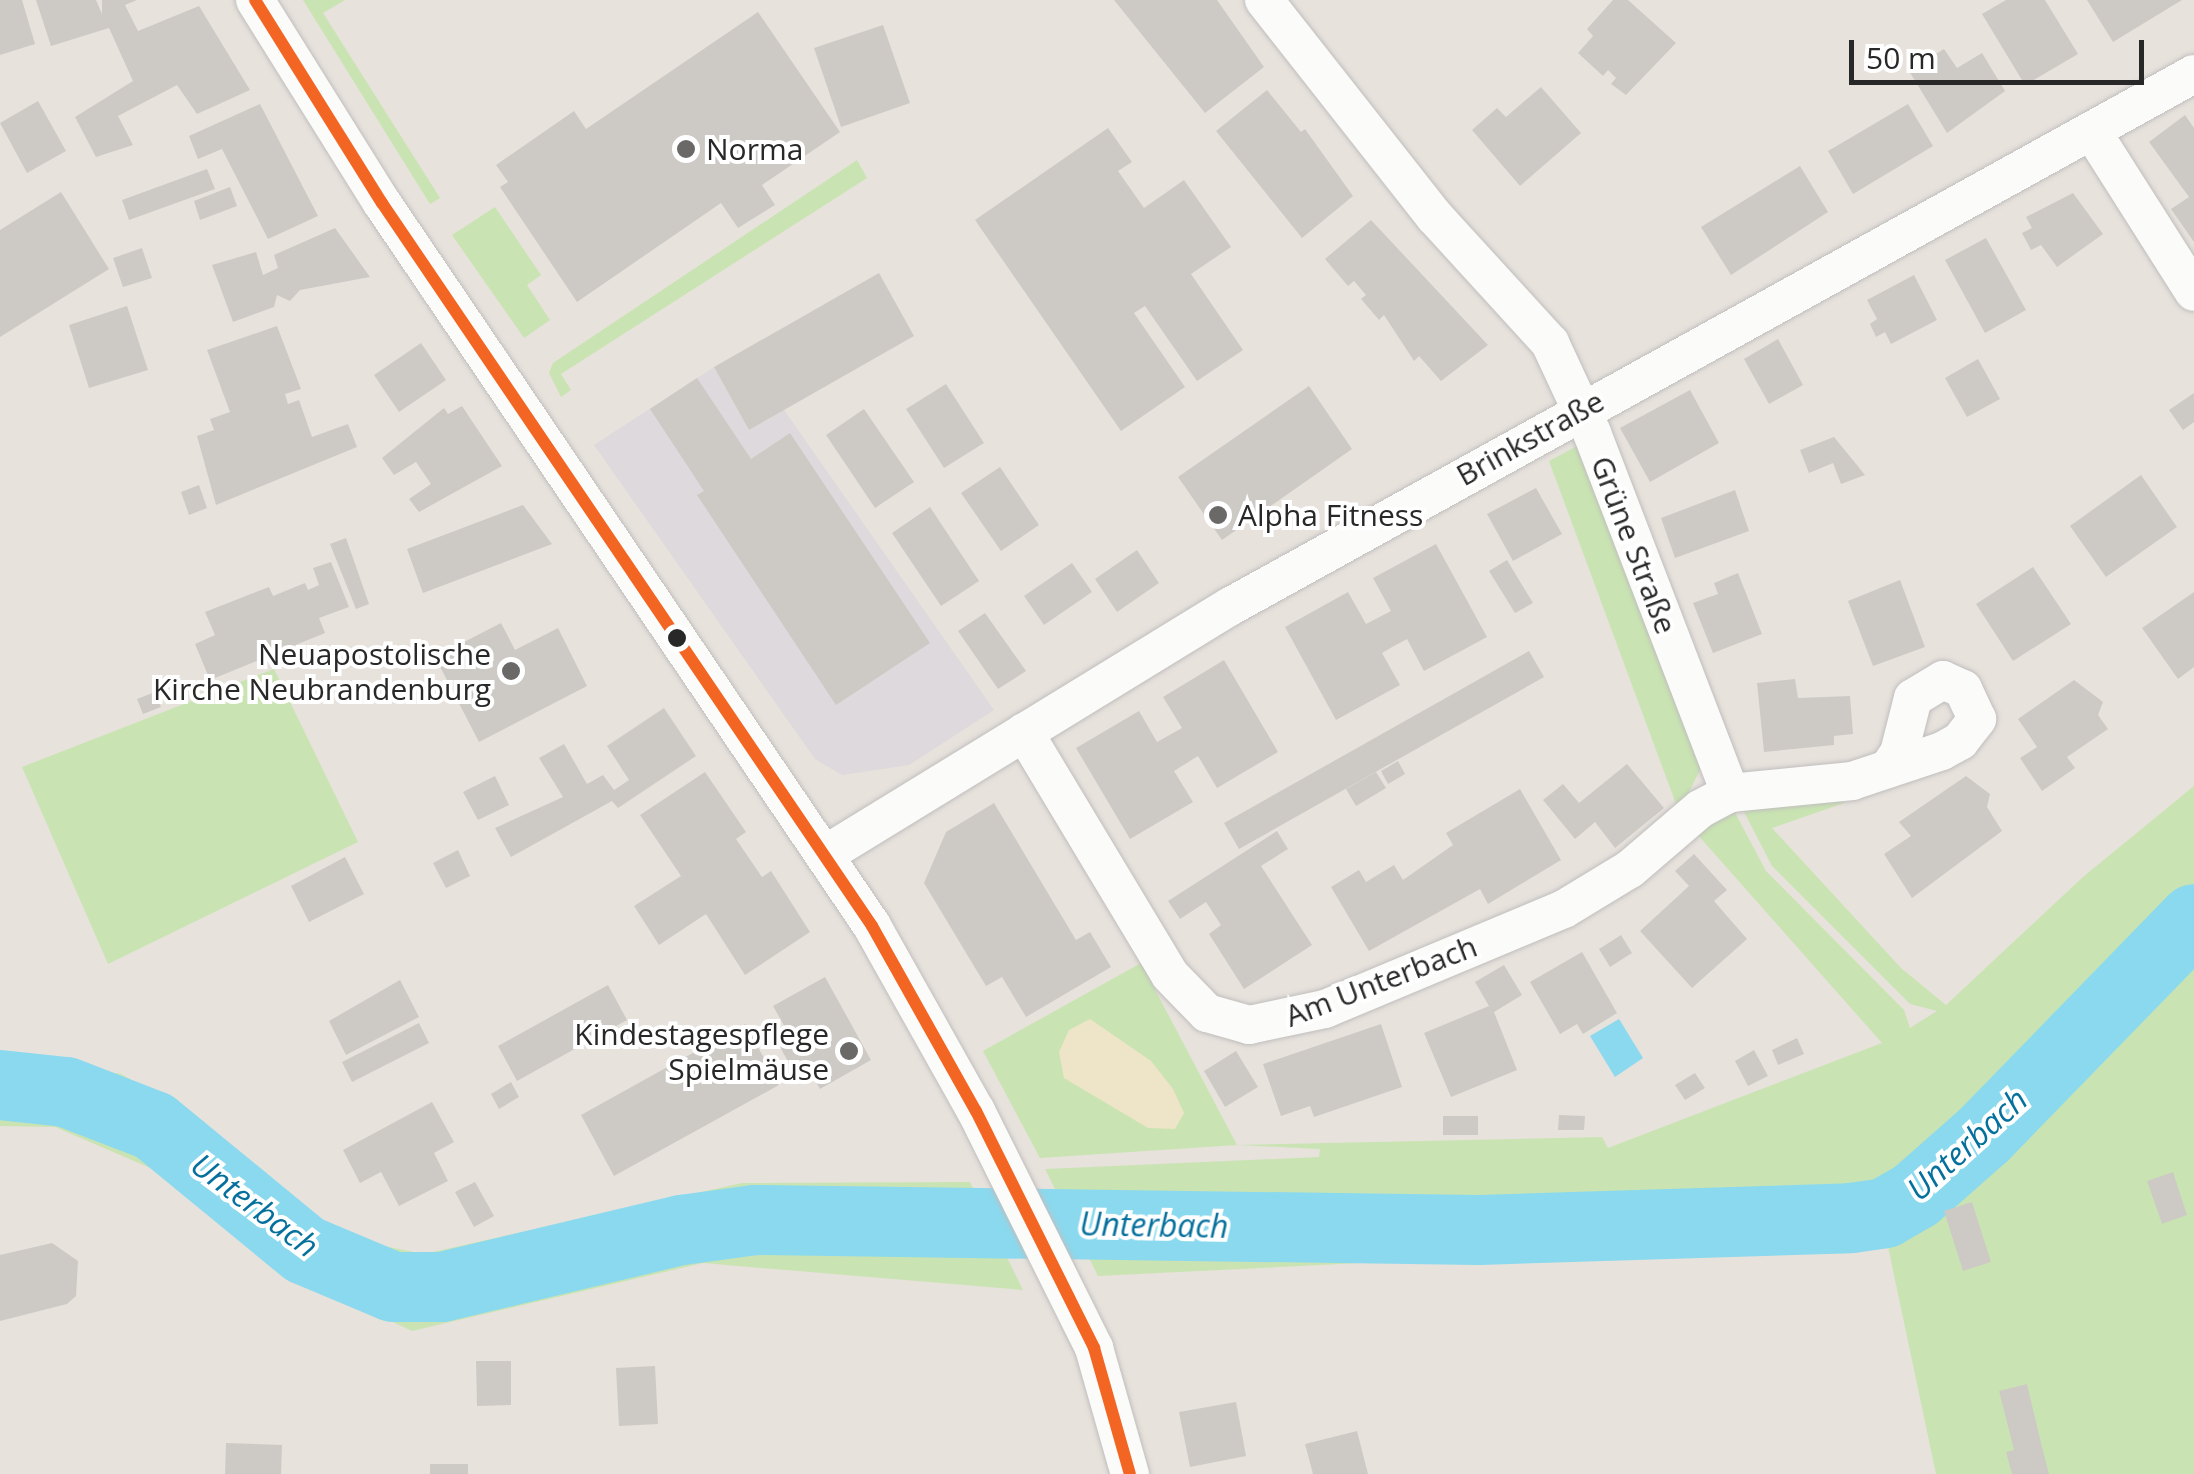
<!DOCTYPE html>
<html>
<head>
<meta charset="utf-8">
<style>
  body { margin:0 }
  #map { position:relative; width:2194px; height:1474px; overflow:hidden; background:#e7e2dc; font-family:"Open Sans",sans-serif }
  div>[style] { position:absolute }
  .industrial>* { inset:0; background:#ddd9dc }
  .green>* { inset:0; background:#c9e4b2 }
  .sand>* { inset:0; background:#eee5c8 }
  .water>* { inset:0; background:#8bd9ee }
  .river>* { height:70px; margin:-35px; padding:0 35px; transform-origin:35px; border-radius:35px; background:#8bd9ee }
  .building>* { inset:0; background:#cdcac6 }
  .roads { filter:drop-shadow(0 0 2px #c0bebe) drop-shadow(0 0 2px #c0bebe) }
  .street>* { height:38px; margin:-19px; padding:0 19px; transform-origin:19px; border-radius:19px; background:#fbfbfa }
  .bus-1>* { height:12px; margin:-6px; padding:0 6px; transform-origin:6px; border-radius:6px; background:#f26522 }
  .dots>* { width:28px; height:28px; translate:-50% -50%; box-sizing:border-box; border:5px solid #fff; border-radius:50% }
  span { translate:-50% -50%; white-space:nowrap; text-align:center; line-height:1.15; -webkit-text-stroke:8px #fff; paint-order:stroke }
  .poi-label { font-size:30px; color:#282828 }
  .left { translate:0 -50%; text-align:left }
  .right { translate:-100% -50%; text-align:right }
  .street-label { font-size:30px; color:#282828 }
  .water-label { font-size:32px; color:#06709d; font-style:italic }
  .scale { position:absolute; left:1849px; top:40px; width:295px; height:45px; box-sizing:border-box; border:5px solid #282828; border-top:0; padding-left:12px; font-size:30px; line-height:35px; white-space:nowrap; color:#282828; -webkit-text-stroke:8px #fff; paint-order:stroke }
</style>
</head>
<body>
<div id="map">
  <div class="industrial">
    <div style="clip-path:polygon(714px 367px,749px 430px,784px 410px,994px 710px,909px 765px,842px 775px,815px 759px,594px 445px)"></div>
  </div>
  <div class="green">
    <div style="clip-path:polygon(303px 0,345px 0,323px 13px,440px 198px,430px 204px)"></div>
    <div style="clip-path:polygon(857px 160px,867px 178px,561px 374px,571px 390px,561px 397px,549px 373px,553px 363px)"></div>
    <div style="clip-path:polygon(495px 207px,541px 275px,527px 285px,550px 320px,524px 338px,452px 235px)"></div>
    <div style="clip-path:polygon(1577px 446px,1703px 764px,1679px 812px,1549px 461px)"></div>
    <div style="clip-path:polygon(274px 669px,358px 842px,108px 964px,22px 767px)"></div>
    <div style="clip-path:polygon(2194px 786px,2194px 1474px,1936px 1474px,1886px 1237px,1098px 1276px,1045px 1169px,1319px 1157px,1320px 1149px,1237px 1145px,1040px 1158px,983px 1051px,1141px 963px,1237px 1145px,1602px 1137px,1608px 1148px,1882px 1043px,1697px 834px,1733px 809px,1766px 871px,1904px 1010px,1910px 1028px,1937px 1011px,1910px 1004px,1772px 866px,1741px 806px,1839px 794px,1844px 803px,1772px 828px,1901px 968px,1946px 1005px,2083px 877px)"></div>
    <div style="clip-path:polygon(0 1052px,121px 1074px,202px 1120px,272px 1188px,344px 1238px,424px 1254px,742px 1183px,970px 1182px,1023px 1290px,703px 1263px,412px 1331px,292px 1275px,176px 1179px,55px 1127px,0 1126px)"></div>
  </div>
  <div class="sand">
    <div style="clip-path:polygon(1090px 1019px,1151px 1061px,1173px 1089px,1184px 1113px,1175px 1129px,1148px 1128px,1064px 1078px,1059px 1052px,1069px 1030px)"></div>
  </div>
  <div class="water">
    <div style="clip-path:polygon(1619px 1019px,1643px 1058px,1615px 1077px,1590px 1036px)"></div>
  </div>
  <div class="river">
    <div style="left:0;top:1085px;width:66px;rotate:6.1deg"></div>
    <div style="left:66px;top:1092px;width:94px;rotate:21.1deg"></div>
    <div style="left:154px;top:1126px;width:195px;rotate:39.4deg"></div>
    <div style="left:305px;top:1250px;width:95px;rotate:22.8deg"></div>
    <div style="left:393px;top:1287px;width:49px"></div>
    <div style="left:442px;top:1287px;width:247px;rotate:-13.4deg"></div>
    <div style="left:682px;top:1230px;width:74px;rotate:-7.8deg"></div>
    <div style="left:755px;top:1220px;width:724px;rotate:0.79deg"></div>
    <div style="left:1479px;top:1230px;width:372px;rotate:-1.8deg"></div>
    <div style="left:1851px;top:1218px;width:34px;rotate:-8deg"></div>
    <div style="left:1885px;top:1213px;width:36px;rotate:-30deg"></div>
    <div style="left:1916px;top:1195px;width:91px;rotate:-41.4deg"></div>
    <div style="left:1984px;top:1135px;width:301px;rotate:-45.8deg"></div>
  </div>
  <div class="building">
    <div style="clip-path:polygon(0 0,22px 0,35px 44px,0 55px)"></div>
    <div style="clip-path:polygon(36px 0,96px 0,102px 14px,102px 0,137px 0,125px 5px,138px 31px,199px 6px,250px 90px,197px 114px,177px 85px,118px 116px,133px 145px,96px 157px,75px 117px,133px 81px,109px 28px,51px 46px)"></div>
    <div style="clip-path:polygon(1114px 0,1217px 0,1264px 67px,1205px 113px)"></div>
    <div style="clip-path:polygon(1613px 0,1628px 0,1676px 43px,1626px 95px,1611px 84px,1616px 78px,1608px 70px,1603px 76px,1578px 53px,1593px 36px,1587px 29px)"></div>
    <div style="clip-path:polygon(2006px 0,2045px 0,2078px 54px,2025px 85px,1982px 14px)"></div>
    <div style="clip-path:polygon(2087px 0,2182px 0,2113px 42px)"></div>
    <div style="clip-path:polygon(758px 12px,840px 132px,762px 185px,775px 205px,738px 228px,721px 203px,577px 302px,500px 187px,508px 182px,496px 165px,574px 111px,586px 129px)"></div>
    <div style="clip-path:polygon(883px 25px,910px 103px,841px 127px,814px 48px)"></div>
    <div style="clip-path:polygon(1944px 49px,1957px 68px,1982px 53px,2005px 91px,1947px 133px,1909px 71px)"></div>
    <div style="clip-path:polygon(1541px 87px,1581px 133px,1520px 186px,1472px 130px,1497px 108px,1506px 117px)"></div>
    <div style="clip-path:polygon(1267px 90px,1301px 132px,1305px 129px,1353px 196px,1302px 238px,1216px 131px)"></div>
    <div style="clip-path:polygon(38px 101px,66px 151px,27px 173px,0 123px)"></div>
    <div style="clip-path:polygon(260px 104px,318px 216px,268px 239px,222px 149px,198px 159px,189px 136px)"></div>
    <div style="clip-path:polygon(1908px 104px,1933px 146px,1853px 194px,1828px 151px)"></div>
    <div style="clip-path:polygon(2185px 115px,2194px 128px,2194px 242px,2171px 209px,2189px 197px,2149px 142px)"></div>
    <div style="clip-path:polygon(1108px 128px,1132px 162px,1118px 171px,1144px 208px,1184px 180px,1231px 247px,1191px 274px,1243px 350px,1197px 381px,1145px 306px,1134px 313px,1185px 387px,1121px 431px,975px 220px)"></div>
    <div style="clip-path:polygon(1800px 166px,1828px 212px,1731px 275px,1701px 227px)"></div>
    <div style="clip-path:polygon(207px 169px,215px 189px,129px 220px,122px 200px)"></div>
    <div style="clip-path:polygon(230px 187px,237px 206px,200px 220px,194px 201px)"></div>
    <div style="clip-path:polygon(61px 192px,109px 269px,0 337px,0 230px)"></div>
    <div style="clip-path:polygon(2073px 193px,2103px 234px,2057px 267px,2041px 245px,2031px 250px,2022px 233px,2032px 228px,2026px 217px)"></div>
    <div style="clip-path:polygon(1371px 220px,1488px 345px,1441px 381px,1419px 356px,1414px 361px,1384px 315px,1379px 320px,1361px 299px,1366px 295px,1354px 281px,1348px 286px,1325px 259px)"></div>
    <div style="clip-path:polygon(335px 228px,370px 277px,300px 290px,290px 301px,277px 295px,274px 307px,233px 322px,212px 265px,256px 252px,263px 275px,278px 268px,274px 255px)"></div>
    <div style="clip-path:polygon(1986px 238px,2026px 310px,1985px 333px,1945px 260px)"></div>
    <div style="clip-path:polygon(142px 248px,152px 278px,123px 287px,113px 258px)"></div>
    <div style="clip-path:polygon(879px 273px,914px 336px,749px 430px,714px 367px)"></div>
    <div style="clip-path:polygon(1914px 275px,1937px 320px,1891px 344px,1885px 332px,1876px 337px,1870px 324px,1877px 319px,1867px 300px)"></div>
    <div style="clip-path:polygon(127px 306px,148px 370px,89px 388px,69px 325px)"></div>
    <div style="clip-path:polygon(277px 326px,301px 389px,285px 394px,288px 404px,299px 400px,312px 437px,348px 424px,357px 447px,216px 505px,197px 436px,214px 430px,210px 419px,230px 412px,207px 350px)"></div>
    <div style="clip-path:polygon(1778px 339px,1803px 385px,1769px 404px,1744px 359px)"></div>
    <div style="clip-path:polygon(421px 343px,446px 380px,399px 412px,374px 375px)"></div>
    <div style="clip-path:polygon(1978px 359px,2000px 399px,1967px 417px,1945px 378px)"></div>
    <div style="clip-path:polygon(697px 378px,751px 459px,790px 433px,930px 643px,836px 705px,697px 495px,704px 491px,650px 409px)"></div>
    <div style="clip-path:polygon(946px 384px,984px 443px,944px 468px,906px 409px)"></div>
    <div style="clip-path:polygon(1309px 386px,1352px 449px,1222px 540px,1178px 477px)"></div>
    <div style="clip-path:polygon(1690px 390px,1719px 443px,1650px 482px,1620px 428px)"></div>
    <div style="clip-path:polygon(2194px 393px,2194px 422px,2183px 430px,2169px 410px)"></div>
    <div style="clip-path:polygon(462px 406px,502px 466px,419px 512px,409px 499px,431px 484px,416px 462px,394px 475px,382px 458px,444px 408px,448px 414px)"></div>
    <div style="clip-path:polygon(864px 409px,914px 482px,875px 508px,826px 435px)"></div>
    <div style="clip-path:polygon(1834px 437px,1865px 475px,1841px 484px,1833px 463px,1809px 473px,1800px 450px)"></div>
    <div style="clip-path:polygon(1000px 467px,1039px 525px,1001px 551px,961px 493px)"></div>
    <div style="clip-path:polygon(2141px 475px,2177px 527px,2106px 577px,2070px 526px)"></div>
    <div style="clip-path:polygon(199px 485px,207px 508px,189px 515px,181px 492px)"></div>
    <div style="clip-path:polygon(1536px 488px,1562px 534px,1513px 561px,1487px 514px)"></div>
    <div style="clip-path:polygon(1735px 490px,1749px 531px,1675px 558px,1661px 518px)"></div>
    <div style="clip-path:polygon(523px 505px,552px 544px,423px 593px,407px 549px)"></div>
    <div style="clip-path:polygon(930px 507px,979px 581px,941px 606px,892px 533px)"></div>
    <div style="clip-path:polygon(346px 538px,369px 604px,356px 609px,330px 544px)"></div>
    <div style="clip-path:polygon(1436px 544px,1487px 637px,1424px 671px,1407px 639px,1394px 646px,1382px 653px,1400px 685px,1336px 720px,1285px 627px,1348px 592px,1366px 624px,1391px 611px,1373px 578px)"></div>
    <div style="clip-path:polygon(1137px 550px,1159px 583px,1117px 612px,1095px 579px)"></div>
    <div style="clip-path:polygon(1507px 560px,1533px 603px,1515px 613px,1489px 571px)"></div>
    <div style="clip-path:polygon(331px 562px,349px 607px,319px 618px,325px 633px,210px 680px,195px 644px,215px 635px,205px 612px,269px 587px,273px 596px,305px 583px,308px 590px,319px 585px,313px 568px)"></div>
    <div style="clip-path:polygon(1072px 563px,1092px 592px,1044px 625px,1024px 596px)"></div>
    <div style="clip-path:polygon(2033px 567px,2071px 624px,2013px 661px,1976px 604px)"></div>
    <div style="clip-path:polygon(1738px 573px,1762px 634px,1713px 653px,1693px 603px,1718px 594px,1714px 583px)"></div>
    <div style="clip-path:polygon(1900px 580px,1925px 647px,1873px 666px,1848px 601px)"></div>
    <div style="clip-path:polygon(2194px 592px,2194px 667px,2178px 679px,2142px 628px)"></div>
    <div style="clip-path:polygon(985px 613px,1026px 671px,998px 689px,958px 631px)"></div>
    <div style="clip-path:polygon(501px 623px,515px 650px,558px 628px,587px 686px,479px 742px,435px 657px)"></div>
    <div style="clip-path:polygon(1529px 651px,1544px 677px,1239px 849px,1224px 823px)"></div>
    <div style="clip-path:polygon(1224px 660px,1278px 752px,1217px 788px,1198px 756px,1174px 771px,1193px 802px,1130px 839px,1076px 748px,1139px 711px,1157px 742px,1182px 728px,1163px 697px)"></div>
    <div style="clip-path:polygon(1795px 679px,1798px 698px,1850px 696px,1853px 734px,1834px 736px,1834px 745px,1764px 752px,1757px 683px)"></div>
    <div style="clip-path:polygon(2074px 680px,2103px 702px,2098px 715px,2108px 729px,2067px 757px,2075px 768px,2042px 791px,2020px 758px,2037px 747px,2018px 719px)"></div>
    <div style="clip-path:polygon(155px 692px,161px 707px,143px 714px,137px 699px)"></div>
    <div style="clip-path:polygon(664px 708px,696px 756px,618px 808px,612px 801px,511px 857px,495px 828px,563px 797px,539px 758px,564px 744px,587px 784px,603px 775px,614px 790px,629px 780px,607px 746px)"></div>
    <div style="clip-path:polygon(1398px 761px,1405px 774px,1388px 784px,1381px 771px)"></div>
    <div style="clip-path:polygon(1627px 764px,1664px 808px,1615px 848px,1595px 822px,1575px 839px,1543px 800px,1563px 784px,1579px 803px)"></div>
    <div style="clip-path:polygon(705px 772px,746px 832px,736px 839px,762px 877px,771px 871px,810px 932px,745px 975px,706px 914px,659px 945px,634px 906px,681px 876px,640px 815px)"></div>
    <div style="clip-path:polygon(1376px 772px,1386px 788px,1356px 806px,1346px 789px)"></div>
    <div style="clip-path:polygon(495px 776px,509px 805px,478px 820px,463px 792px)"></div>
    <div style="clip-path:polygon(1966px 776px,1990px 794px,1987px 807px,2002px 831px,1912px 898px,1884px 854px,1911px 836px,1899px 822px)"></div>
    <div style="clip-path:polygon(1520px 789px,1561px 860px,1488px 904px,1480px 889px,1369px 951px,1331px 887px,1359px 870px,1366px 882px,1394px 865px,1403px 880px,1453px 845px,1446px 833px)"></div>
    <div style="clip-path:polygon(994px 803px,1076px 940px,1090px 932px,1111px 967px,1026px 1017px,1002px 977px,986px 986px,924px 883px,946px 832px)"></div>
    <div style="clip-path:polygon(1277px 831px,1288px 849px,1261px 866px,1312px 945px,1244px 989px,1209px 934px,1221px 925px,1206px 902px,1180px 919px,1168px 901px)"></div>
    <div style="clip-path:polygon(458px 850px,470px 876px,446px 888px,433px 863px)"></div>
    <div style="clip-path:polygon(1694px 854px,1727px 890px,1714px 901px,1747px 939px,1692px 988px,1640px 931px,1689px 886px,1675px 871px)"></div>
    <div style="clip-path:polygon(345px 857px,364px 894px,309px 922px,291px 886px)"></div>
    <div style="clip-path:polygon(1621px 935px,1632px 953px,1610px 967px,1599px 949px)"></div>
    <div style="clip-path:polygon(1582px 952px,1617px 1013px,1583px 1034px,1577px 1024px,1560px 1034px,1530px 982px)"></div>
    <div style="clip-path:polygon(1504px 965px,1522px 995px,1494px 1012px,1517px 1070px,1451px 1097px,1424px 1033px,1489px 1006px,1475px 982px)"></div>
    <div style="clip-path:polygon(825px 977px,871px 1060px,820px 1089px,803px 1060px,791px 1067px,774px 1036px,786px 1029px,773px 1006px)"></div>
    <div style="clip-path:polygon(400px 980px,419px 1017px,346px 1055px,329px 1021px)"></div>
    <div style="clip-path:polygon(608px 985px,627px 1020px,517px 1081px,498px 1046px)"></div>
    <div style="clip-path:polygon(419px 1023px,429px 1043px,352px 1082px,342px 1062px)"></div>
    <div style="clip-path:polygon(745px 1024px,779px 1085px,614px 1176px,581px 1115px)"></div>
    <div style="clip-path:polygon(1381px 1024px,1402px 1087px,1314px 1117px,1310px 1106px,1281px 1116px,1263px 1064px)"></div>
    <div style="clip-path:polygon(1797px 1038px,1804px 1054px,1778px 1065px,1772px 1050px)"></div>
    <div style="clip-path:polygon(1754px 1050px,1768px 1076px,1748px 1086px,1735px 1061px)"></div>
    <div style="clip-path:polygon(1236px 1051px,1258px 1087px,1225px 1107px,1204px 1071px)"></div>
    <div style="clip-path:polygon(1695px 1073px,1705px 1088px,1685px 1100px,1675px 1085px)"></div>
    <div style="clip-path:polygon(511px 1082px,519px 1097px,499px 1109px,491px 1094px)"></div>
    <div style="clip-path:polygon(432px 1102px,454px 1142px,434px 1153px,448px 1181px,399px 1206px,381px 1172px,360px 1183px,343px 1150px)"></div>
    <div style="clip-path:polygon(1559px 1115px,1585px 1116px,1584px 1130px,1558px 1130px)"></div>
    <div style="clip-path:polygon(1443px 1116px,1478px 1116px,1478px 1135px,1443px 1135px)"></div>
    <div style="clip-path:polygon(2173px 1172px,2187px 1215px,2162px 1224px,2147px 1181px)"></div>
    <div style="clip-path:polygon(475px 1182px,494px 1216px,474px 1227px,455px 1192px)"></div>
    <div style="clip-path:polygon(1972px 1202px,1991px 1262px,1963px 1271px,1944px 1211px)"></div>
    <div style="clip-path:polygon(52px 1243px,78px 1261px,76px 1296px,67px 1304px,0 1321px,0 1255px)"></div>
    <div style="clip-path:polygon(476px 1361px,511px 1361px,511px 1405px,477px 1406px)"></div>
    <div style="clip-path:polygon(655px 1366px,658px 1424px,619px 1426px,616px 1368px)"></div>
    <div style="clip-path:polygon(2027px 1384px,2041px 1443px,2049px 1474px,2012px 1474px,2006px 1452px,2014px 1450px,1999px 1391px)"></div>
    <div style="clip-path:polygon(1236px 1402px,1246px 1456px,1190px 1467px,1179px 1412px)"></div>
    <div style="clip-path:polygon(1357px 1431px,1368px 1474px,1313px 1474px,1305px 1444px)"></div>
    <div style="clip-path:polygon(226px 1443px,282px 1445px,281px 1474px,225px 1474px)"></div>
    <div style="clip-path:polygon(430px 1464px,468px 1464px,468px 1474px,430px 1474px)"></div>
  </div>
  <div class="roads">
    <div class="street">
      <div style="left:255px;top:0;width:239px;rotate:58deg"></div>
      <div style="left:382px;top:203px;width:873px;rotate:55.87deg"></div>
      <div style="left:872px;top:926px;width:212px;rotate:60.7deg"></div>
      <div style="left:976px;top:1111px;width:265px;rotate:63.5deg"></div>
      <div style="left:1094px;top:1348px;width:131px;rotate:74.1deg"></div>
      <div style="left:1264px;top:0;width:276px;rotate:51.8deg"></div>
      <div style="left:1435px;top:217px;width:171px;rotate:47.6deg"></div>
      <div style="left:1550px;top:343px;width:99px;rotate:65deg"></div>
      <div style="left:1592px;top:433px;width:386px;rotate:69deg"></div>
      <div style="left:1730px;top:793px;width:123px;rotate:-5.6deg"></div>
      <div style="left:1852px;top:781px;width:95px;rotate:-18.4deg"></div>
      <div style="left:1942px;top:751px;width:21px;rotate:-29deg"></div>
      <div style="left:1960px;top:741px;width:28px;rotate:-52deg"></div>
      <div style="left:1977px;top:719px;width:33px;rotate:-115deg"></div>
      <div style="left:1963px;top:689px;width:22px;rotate:-156deg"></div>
      <div style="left:1943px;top:680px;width:35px;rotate:149deg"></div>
      <div style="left:1913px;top:698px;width:57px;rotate:104.3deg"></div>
      <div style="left:1899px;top:753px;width:19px;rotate:125deg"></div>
      <div style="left:2093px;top:133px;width:188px;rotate:57.6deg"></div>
      <div style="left:1024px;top:732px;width:283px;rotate:59deg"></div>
      <div style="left:1170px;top:975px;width:53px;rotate:45.8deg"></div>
      <div style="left:1207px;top:1013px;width:44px;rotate:15.9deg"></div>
      <div style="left:1249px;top:1025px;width:78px;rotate:-11.9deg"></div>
      <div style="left:1325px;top:1009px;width:259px;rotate:-22.7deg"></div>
      <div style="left:1564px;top:909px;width:77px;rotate:-31.2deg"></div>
      <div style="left:1630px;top:869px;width:92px;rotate:-40.6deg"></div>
      <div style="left:1700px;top:809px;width:34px;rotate:-28deg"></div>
      <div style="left:826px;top:854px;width:475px;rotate:-31.5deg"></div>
      <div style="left:1231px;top:606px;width:1100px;rotate:-28.92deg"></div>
    </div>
  </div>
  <div class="bus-1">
    <div style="left:255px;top:0;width:239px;rotate:58deg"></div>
    <div style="left:382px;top:203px;width:873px;rotate:55.87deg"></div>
    <div style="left:872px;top:926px;width:212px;rotate:60.7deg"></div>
    <div style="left:976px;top:1111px;width:265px;rotate:63.5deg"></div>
    <div style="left:1094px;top:1348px;width:131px;rotate:74.1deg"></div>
  </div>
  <div class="dots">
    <div style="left:686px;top:149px;background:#6b6967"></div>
    <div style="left:1218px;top:515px;background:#6b6967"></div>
    <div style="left:677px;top:638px;background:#282828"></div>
    <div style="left:511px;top:671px;background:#6b6967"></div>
    <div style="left:849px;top:1051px;background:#6b6967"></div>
  </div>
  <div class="poi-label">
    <span class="left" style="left:706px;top:149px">Norma</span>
    <span class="left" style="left:1238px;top:515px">Alpha Fitness</span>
    <span class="right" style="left:491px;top:671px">Neuapostolische<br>Kirche Neubrandenburg</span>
    <span class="right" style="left:829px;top:1051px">Kindestagespflege<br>Spielmäuse</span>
  </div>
  <div class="street-label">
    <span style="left:1530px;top:438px;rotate:-29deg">Brinkstraße</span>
    <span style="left:1634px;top:545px;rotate:69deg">Grüne Straße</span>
    <span style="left:1381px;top:981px;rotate:-21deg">Am Unterbach</span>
  </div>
  <div class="water-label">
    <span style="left:1967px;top:1144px;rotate:-42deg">Unterbach</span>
    <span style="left:255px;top:1205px;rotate:37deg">Unterbach</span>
    <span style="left:1154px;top:1225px;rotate:1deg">Unterbach</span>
  </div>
  <div class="scale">50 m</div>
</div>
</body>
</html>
